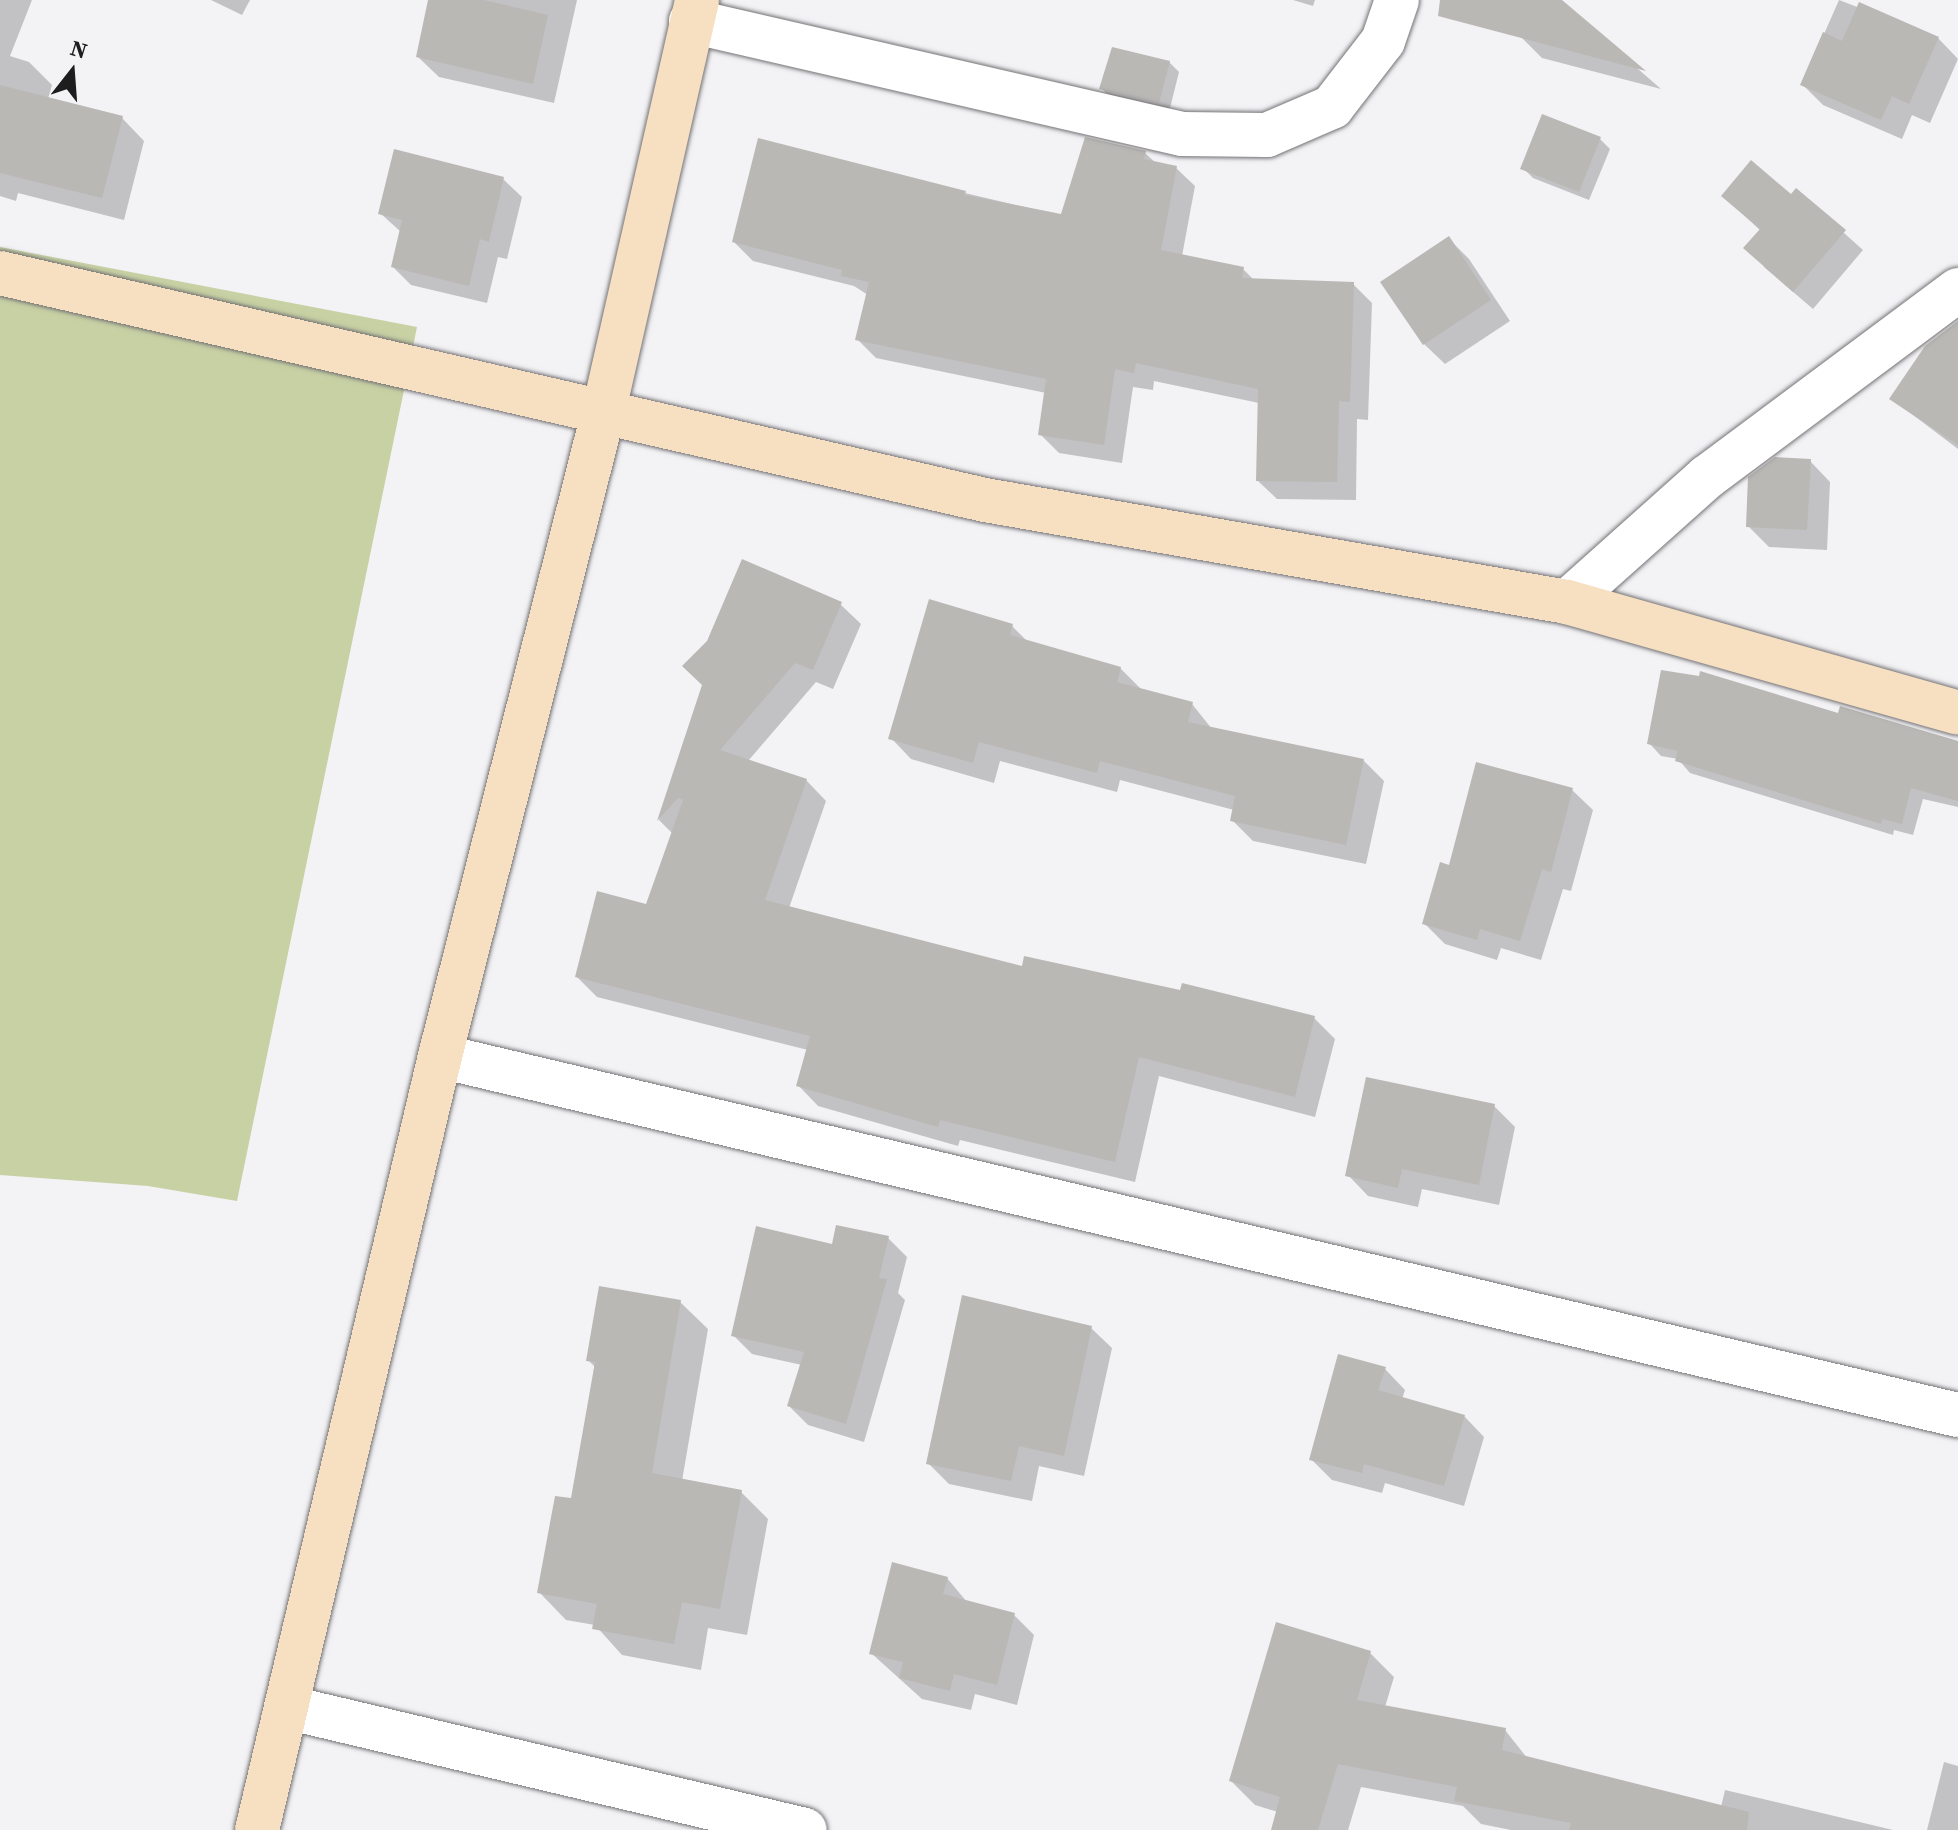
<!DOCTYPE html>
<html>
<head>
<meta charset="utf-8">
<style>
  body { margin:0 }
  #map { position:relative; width:1958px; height:1830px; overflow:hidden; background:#f3f2f5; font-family:"Source Serif 4",serif }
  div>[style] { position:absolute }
  .green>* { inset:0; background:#c8d1a4 }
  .shadow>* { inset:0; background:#0003 }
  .building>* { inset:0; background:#bab8b5 }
  .roads { filter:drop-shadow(0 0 2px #747275) drop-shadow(0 0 2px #747275) }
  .street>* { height:44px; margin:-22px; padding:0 22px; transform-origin:22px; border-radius:22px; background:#fff }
  .secondary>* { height:44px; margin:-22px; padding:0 22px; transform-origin:22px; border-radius:22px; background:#f7e0c2 }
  span { translate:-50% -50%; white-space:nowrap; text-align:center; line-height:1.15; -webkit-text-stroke:6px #f3f2f5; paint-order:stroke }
  .north { position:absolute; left:32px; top:32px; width:80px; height:80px; -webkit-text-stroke:6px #f3f2f5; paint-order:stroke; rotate:17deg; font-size:22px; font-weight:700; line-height:32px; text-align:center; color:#1d1d1e }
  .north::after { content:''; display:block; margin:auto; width:28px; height:36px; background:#1d1d1e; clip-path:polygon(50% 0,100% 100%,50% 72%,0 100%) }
</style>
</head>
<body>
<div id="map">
  <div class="green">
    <div style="clip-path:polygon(0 247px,417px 327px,237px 1201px,148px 1186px,0 1175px)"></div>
  </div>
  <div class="shadow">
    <div style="clip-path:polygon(0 0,32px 0,10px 56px,29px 62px,52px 85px,48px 99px,122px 118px,144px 141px,124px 220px,18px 193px,16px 201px,0 196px)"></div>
    <div style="clip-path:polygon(211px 0,250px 0,242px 15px)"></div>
    <div style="clip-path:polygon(430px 0,577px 0,554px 103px,439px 77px,418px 57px)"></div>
    <div style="clip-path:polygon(1293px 0,1315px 0,1313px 6px)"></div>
    <div style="clip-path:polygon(1531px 0,1559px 0,1661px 89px,1542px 58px,1521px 37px)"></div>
    <div style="clip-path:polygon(1839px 0,1938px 38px,1958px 59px,1930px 123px,1912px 115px,1902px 139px,1823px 105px,1802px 84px)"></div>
    <div style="clip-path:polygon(1169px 62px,1179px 72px,1169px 112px,1112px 99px,1102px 89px)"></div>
    <div style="clip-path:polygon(1600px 139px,1610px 149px,1589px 200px,1533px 178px,1523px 168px)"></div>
    <div style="clip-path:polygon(1145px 153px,1156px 163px,1176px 168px,1195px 186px,1182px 256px,1243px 269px,1254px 280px,1353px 284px,1372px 303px,1368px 420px,1357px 419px,1356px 500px,1277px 499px,1258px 481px,1259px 403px,1154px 381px,1153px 390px,1133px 387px,1122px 463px,1059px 453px,1040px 434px,1046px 393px,876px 358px,857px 339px,868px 295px,854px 286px,753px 261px,734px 242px,965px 193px,1063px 216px)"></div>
    <div style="clip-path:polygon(503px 179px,522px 197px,507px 259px,498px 257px,487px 303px,411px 285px,393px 267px,401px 232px,380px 213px)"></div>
    <div style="clip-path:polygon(1796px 190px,1863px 250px,1813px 309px,1764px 267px,1761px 231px,1723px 196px,1791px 196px)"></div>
    <div style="clip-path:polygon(1449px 239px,1469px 259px,1510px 321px,1445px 364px,1424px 344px)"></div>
    <div style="clip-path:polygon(1958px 324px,1958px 449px,1892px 399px)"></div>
    <div style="clip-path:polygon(1810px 461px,1830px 482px,1827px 550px,1769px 547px,1748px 526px)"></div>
    <div style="clip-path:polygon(840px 604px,861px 624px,833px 689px,816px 682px,748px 761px,806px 780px,826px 801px,789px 908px,1024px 968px,1314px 1018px,1335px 1039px,1315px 1117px,1159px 1076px,1135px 1182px,960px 1140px,958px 1146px,818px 1106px,798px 1085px,808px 1050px,597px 997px,577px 977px,648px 906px,673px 834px,659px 820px,704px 685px)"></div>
    <div style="clip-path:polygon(1012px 626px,1028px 642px,1120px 668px,1141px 689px,1192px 704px,1212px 729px,1363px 760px,1384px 781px,1366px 864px,1253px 841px,1232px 820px,1234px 810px,1120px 780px,1117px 792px,1000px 761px,994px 783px,911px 759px,891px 738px)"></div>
    <div style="clip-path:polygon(1839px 716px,1958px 743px,1958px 807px,1923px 799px,1913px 835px,1894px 830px,1893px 835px,1690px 773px,1678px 759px,1661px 756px,1649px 743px)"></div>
    <div style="clip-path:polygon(1572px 790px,1593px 810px,1571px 891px,1563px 889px,1541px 960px,1501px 948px,1497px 960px,1445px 944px,1424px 923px,1450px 867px)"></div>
    <div style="clip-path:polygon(1494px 1106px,1515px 1127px,1499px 1205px,1422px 1189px,1418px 1207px,1368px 1196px,1348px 1175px)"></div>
    <div style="clip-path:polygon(888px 1238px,907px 1257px,898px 1293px,905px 1300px,864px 1442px,808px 1425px,789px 1406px,802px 1365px,752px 1354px,733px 1335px,833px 1246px)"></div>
    <div style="clip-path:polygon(680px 1302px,708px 1329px,682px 1481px,741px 1492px,768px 1519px,747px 1635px,708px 1628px,701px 1670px,622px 1655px,595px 1625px,566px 1620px,539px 1592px,573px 1501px,596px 1368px,588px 1360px)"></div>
    <div style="clip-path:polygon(1091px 1328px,1112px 1348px,1084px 1476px,1039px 1466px,1032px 1501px,949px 1484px,928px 1463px)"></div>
    <div style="clip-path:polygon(1385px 1369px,1405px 1390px,1402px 1399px,1464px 1416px,1484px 1437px,1464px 1506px,1385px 1483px,1382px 1493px,1332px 1480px,1311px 1459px)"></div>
    <div style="clip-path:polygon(947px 1578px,967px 1602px,1014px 1615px,1034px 1635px,1017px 1705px,975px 1694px,971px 1710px,922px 1699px,871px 1653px)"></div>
    <div style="clip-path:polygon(1370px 1653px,1394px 1677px,1385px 1707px,1505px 1730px,1528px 1759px,1721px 1807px,1725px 1790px,1893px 1830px,1511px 1830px,1481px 1824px,1463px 1806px,1361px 1787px,1348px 1830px,1273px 1830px,1278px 1812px,1255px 1805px,1231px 1781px)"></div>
    <div style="clip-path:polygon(1944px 1762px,1958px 1766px,1958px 1830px,1927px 1830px)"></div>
  </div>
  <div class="building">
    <div style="clip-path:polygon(428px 0,484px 0,548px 15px,533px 84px,416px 57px)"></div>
    <div style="clip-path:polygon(1440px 0,1562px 0,1646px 71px,1438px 16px)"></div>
    <div style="clip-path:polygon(1859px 2px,1939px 37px,1909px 104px,1892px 96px,1881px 120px,1800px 85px,1823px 32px,1842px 41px)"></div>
    <div style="clip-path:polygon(1112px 47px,1170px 61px,1159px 103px,1099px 89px)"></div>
    <div style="clip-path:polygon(0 85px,123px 116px,102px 198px,0 173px)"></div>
    <div style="clip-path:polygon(1542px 114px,1601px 137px,1579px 192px,1520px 169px)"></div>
    <div style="clip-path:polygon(1085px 137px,1146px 151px,1144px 159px,1177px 166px,1161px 250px,1244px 267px,1242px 278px,1354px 282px,1350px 402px,1339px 401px,1337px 482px,1256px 481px,1258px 389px,1136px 363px,1134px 373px,1115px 369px,1104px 445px,1038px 435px,1046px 379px,855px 340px,869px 282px,841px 276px,842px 270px,732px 242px,758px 138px,966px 191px,965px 195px,1061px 214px)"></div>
    <div style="clip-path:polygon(394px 149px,504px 177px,489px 242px,480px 239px,469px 286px,391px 267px,402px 220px,378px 214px)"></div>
    <div style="clip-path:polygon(1751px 160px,1791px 194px,1796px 188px,1846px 230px,1793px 292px,1743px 248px,1760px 229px,1721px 196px)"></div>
    <div style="clip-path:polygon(1449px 236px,1491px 300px,1423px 345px,1380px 282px)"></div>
    <div style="clip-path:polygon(1958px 321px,1958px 445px,1889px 399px,1925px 346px)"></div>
    <div style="clip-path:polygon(1775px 457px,1811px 459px,1807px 530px,1746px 527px,1748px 477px)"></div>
    <div style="clip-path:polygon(742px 559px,842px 602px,813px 670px,795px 663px,720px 750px,807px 779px,765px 900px,1022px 966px,1024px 956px,1180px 990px,1182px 983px,1315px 1016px,1295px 1097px,1139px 1057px,1115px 1162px,940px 1120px,938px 1127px,796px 1086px,810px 1036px,575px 977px,597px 891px,646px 904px,683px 800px,678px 798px,657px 821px,702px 685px,682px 666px,707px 641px)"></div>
    <div style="clip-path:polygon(929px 599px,1013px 624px,1010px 635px,1121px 667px,1117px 682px,1193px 702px,1188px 722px,1364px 759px,1346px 845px,1230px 821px,1235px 796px,1100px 761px,1097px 773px,979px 742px,973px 763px,888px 739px)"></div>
    <div style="clip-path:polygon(1661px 670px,1699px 676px,1700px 671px,1838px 713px,1840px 706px,1958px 741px,1958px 801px,1911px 788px,1902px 824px,1882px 819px,1881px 824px,1675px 761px,1678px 751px,1647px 744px)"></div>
    <div style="clip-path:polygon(1476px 762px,1573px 788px,1551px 872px,1542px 869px,1520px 941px,1480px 929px,1477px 940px,1422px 924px,1440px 862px,1449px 865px)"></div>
    <div style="clip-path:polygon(1366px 1077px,1495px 1104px,1479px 1185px,1402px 1169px,1398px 1188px,1345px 1176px)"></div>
    <div style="clip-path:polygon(836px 1225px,889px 1236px,879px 1278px,887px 1279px,846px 1424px,787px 1406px,804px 1352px,731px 1336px,756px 1226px,832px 1244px)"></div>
    <div style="clip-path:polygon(599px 1286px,681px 1300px,652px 1473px,742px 1490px,720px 1609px,682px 1602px,674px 1644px,592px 1629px,597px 1604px,537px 1593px,555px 1496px,571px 1498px,595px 1362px,586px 1361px)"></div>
    <div style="clip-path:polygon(962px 1295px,1092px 1326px,1064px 1456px,1019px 1446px,1011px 1481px,926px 1464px)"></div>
    <div style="clip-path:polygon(1338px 1354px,1386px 1367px,1378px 1390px,1465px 1415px,1444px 1486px,1364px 1464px,1362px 1473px,1309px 1460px)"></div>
    <div style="clip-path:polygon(892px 1562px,948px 1577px,943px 1594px,1015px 1613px,997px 1685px,954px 1674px,950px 1691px,899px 1678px,903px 1662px,869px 1654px)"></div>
    <div style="clip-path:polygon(1276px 1622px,1371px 1651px,1357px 1700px,1506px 1728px,1502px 1750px,1749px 1812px,1747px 1830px,1569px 1830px,1571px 1823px,1454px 1801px,1457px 1787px,1338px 1764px,1318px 1830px,1271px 1830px,1280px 1797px,1229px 1781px)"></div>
  </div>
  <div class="roads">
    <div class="street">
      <div style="left:691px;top:21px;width:504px;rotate:12.96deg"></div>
      <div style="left:1182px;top:134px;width:85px;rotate:0.7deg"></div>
      <div style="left:1267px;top:135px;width:71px;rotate:-23.3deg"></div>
      <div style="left:1332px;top:107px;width:83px;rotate:-52.3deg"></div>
      <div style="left:1383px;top:41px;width:43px;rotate:-71.1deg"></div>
      <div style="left:1567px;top:602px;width:188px;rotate:-41.8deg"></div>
      <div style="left:1707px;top:477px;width:313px;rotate:-36.7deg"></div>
      <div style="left:440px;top:1056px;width:1560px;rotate:13.31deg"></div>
      <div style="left:286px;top:1707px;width:533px;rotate:13.33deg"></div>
    </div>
    <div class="secondary">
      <div style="left:0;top:273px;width:1011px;rotate:12.98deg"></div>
      <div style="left:985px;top:500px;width:591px;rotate:9.94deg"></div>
      <div style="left:1567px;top:602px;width:406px;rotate:15.8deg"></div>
      <div style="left:257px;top:1830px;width:795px;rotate:-76.7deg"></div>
      <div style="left:440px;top:1056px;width:666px;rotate:-75.76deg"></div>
      <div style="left:604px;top:410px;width:420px;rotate:-77.2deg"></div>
    </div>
  </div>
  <div class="north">N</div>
</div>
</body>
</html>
